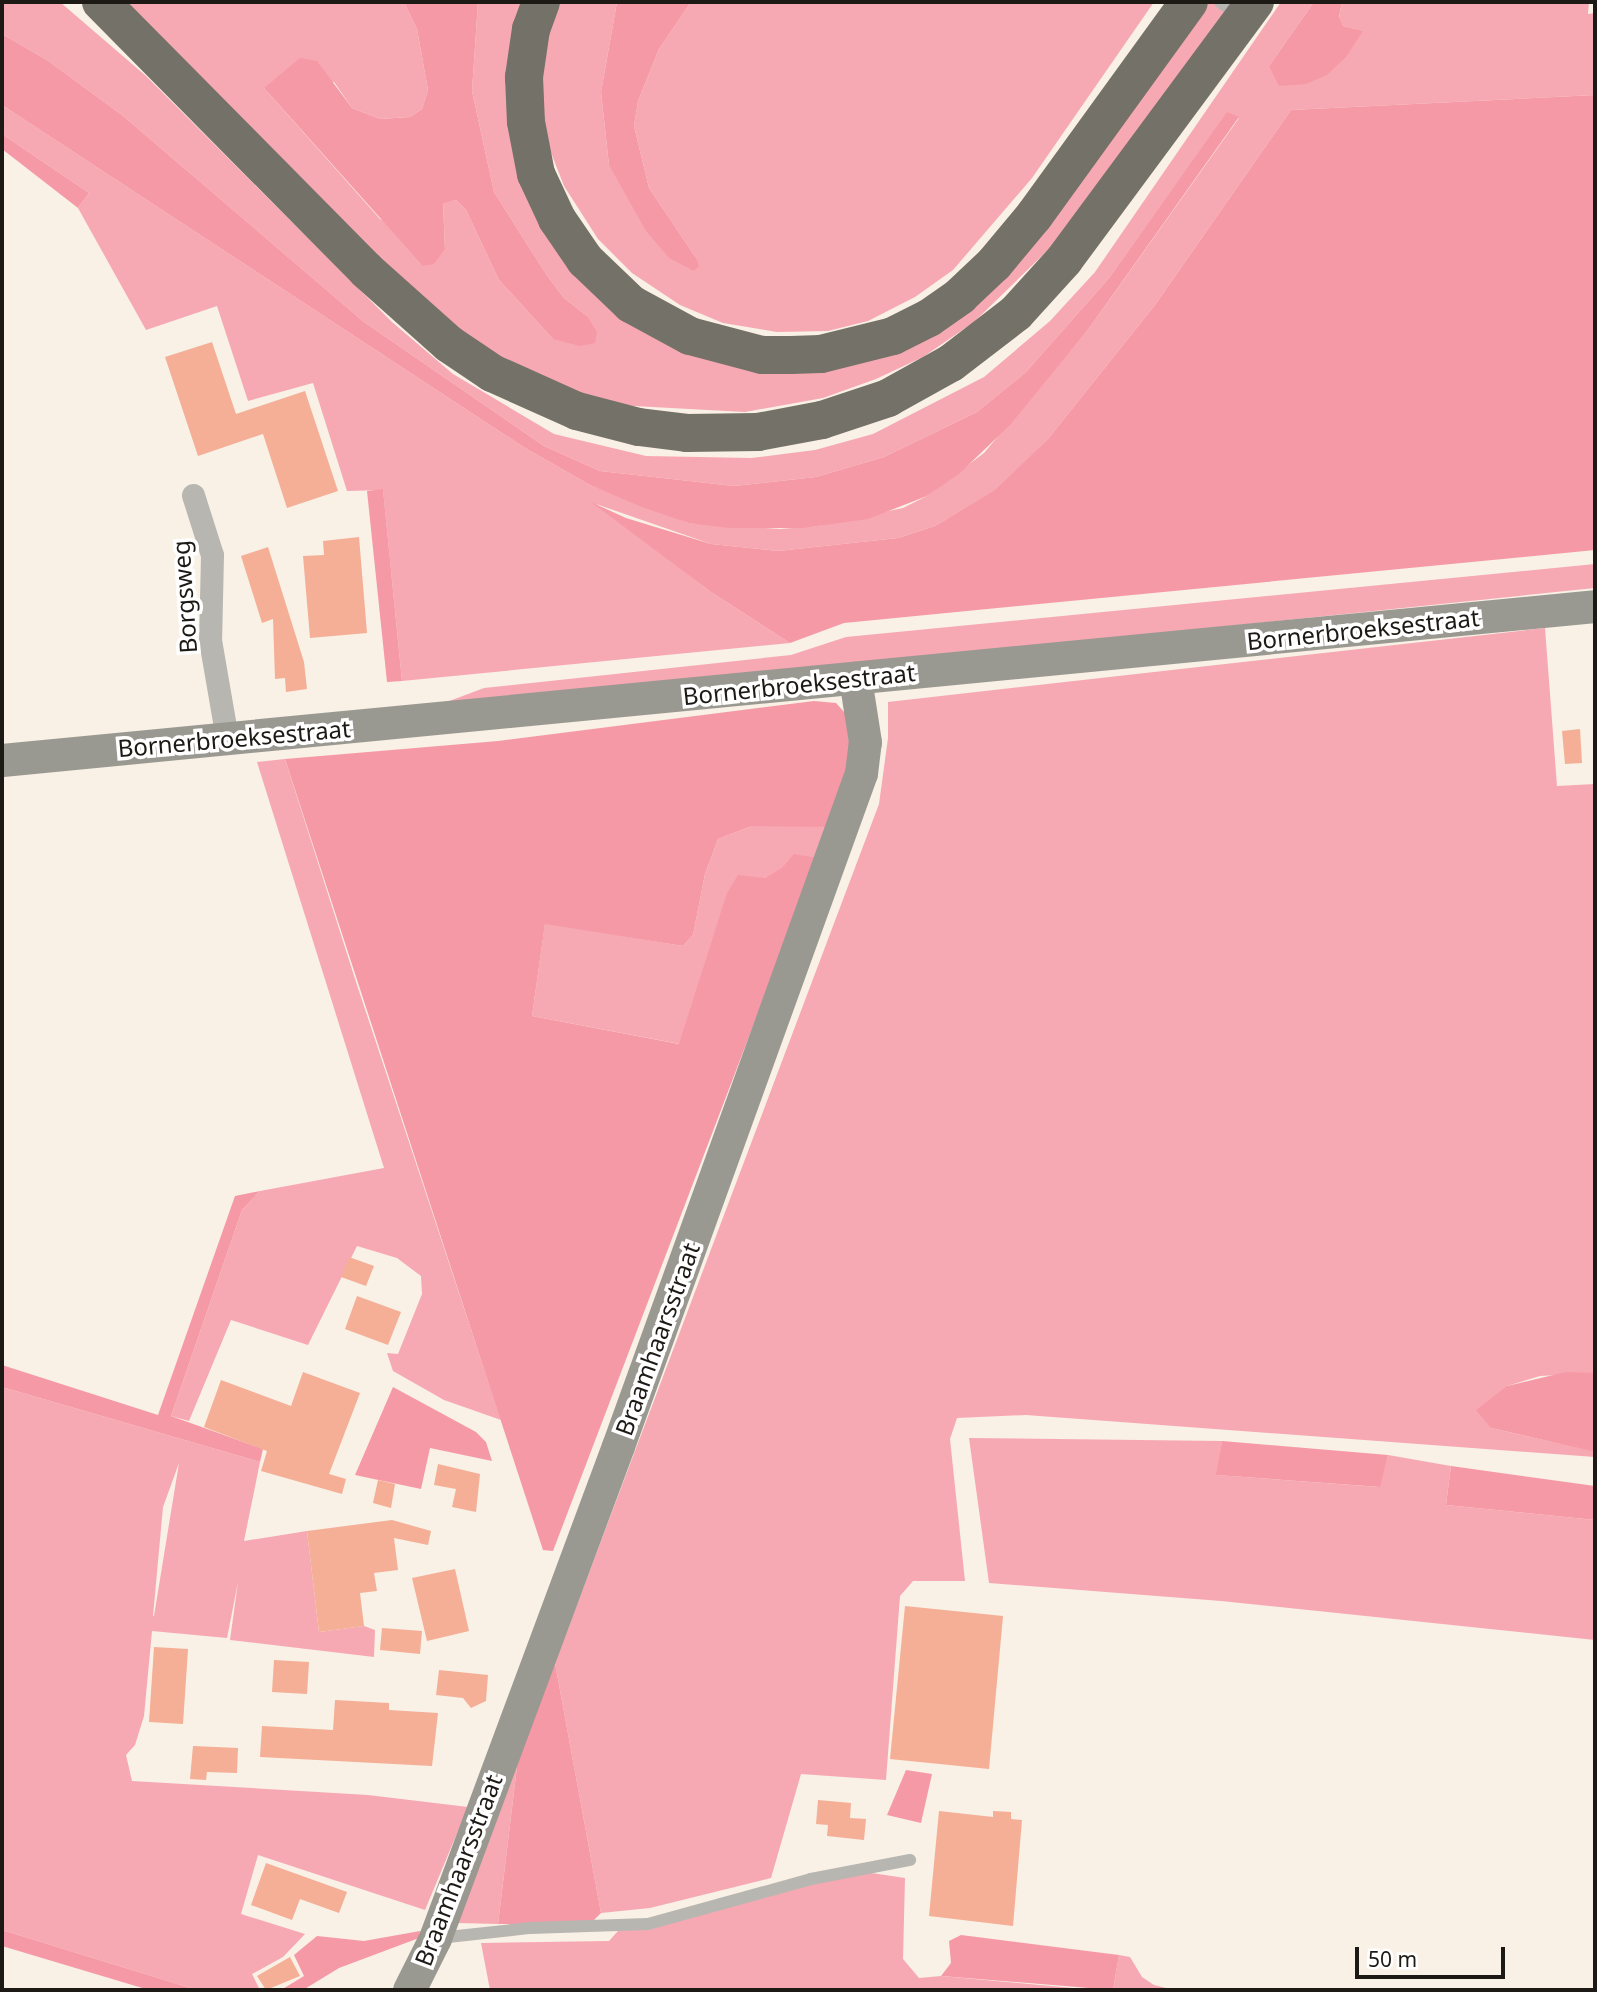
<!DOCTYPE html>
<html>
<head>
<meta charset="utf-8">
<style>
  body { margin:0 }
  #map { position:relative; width:1597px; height:1992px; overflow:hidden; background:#f9f0e6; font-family:"Noto Sans",sans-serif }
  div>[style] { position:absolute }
  .green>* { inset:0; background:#f7a9b3 }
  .forest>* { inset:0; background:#f699a6 }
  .building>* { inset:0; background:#f4af96 }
  .lane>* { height:12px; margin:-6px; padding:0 6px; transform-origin:6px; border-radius:6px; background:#b7b6b1 }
  .street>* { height:23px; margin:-11.5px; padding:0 11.5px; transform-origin:11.5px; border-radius:11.5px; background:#b7b6b1 }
  .secondary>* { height:33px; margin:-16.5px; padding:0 16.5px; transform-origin:16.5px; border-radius:16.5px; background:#9a9991 }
  .highway>* { height:38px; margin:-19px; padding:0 19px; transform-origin:19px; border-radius:19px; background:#747268 }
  span { translate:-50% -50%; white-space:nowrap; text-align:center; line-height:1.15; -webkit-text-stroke:7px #fff; paint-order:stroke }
  .street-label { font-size:24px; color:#1d1a16 }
  .frame { position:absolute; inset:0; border:4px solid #1d1a16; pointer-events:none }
  .scale { position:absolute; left:1355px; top:1947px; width:150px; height:32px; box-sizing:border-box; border:4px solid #1d1a16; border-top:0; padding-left:9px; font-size:21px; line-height:24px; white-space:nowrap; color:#1d1a16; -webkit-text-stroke:5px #fff; paint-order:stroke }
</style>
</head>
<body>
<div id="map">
  <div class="green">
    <div style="clip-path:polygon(2px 2px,60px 2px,146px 76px,392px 322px,453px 374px,554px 434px,646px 456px,751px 458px,815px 450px,873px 434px,984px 377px,1050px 321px,1095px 272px,1281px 2px,1314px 2px,1269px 66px,1362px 31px,1343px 26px,1339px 18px,1342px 2px,1589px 2px,1588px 14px,1595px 13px,1595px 95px,1291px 110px,1155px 305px,1048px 439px,996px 490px,935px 526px,898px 538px,778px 551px,711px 544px,596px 504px,711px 592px,790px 643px,402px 681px,383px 490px,347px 491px,313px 383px,248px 401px,217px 306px,146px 330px,78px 208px,89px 193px,2px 134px,2px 105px,525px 448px,590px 485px,688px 523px,780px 529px,817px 526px,903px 508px,927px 496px,984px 453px,1090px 327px,1239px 118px,1227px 113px,1109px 278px,1026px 372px,977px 412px,884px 457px,816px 477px,734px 486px,600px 471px,544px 446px,364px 322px,122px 115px,47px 60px,2px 34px)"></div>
    <div style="clip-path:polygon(118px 2px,404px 2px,417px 29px,428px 90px,422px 109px,410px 117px,380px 119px,352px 108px,334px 82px,264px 88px,380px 219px,445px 249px,443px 202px,456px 200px,466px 210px,499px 280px,553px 339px,587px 316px,564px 298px,546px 274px,494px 192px,472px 91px,478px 2px,523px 2px,550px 222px,722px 354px,952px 311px,1197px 2px,1233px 2px,1049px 249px,974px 322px,923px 357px,876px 379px,823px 398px,745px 412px,615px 405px,563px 388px,441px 325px)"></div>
    <div style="clip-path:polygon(560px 2px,617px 2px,601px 92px,609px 165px,696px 258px,649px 188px,634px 126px,638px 101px,659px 49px,691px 2px,1154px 2px,1032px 178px,953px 270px,915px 297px,868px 321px,828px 331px,777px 332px,723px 323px,680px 305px,632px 273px,598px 239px,564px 186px,548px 145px,540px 89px,548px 34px)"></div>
    <div style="clip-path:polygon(1595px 564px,1595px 588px,428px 709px,484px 688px,791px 655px,846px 637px)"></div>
    <div style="clip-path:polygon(1545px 628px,1557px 786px,1595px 784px,1595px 1373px,1540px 1376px,1507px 1386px,1491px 1428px,1588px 1450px,1595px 1452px,1595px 1457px,1026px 1415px,957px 1418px,950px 1439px,965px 1581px,913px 1581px,900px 1596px,886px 1780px,801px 1774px,771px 1878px,650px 1908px,601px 1913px,555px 1663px,879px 804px,888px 738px,888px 702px)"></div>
    <div style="clip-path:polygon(285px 759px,356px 982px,501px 1420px,444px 1400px,393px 1371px,387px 1353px,398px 1354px,422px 1294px,421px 1276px,397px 1258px,357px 1246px,308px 1345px,231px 1320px,189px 1421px,171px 1416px,242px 1210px,260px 1191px,384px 1168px,257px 762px)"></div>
    <div style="clip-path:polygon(795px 824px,829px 827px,817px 858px,765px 878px,704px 972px,680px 1044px,532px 1016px,545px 923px,683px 946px,693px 935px,705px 874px,718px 839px,752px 826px)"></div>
    <div style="clip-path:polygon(evenodd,2px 1387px,260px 1462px,244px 1541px,307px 1531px,319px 1632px,364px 1626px,375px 1630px,374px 1657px,230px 1640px,238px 1582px,227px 1638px,152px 1631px,144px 1716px,135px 1745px,126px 1755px,132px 1781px,368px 1795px,468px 1807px,425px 1910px,258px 1855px,241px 1914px,305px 1934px,283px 1957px,252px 1974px,260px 1990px,197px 1990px,2px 1930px,2px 1387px,179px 1463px,154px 1616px,153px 1616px,163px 1507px,179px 1463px)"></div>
    <div style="clip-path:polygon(969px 1438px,1222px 1441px,1217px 1475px,1379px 1487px,1388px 1455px,1451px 1466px,1446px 1505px,1595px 1520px,1595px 1640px,1221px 1601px,989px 1583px)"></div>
    <div style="clip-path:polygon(518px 1758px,498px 1924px,457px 1923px)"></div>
    <div style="clip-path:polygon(865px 1872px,905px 1878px,903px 1959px,919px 1978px,941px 1976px,1094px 1990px,490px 1990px,481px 1943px,609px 1941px,618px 1931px)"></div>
    <div style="clip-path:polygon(1119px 1955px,1130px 1957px,1142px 1977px,1154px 1985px,1174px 1990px,1113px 1990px)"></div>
  </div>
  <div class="forest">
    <div style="clip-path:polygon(404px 2px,478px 2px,472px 91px,494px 192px,546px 274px,564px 298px,587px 316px,597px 332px,595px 343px,580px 346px,553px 339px,499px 280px,466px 210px,456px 200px,443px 203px,445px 249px,434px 264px,423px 266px,264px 88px,300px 58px,317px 61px,352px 108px,380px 119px,410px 117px,422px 109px,428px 90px,417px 29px)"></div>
    <div style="clip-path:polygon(617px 2px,691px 2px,659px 49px,638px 101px,634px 126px,649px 188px,696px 258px,699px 266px,694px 271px,669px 258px,646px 231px,609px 165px,601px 92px)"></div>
    <div style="clip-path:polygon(1314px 2px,1342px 2px,1339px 17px,1343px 26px,1363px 31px,1346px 57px,1327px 75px,1306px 84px,1279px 86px,1269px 66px)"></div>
    <div style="clip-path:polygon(2px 34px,47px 60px,122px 115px,364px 322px,544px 446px,600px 471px,734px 486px,816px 477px,884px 457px,977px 412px,1026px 372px,1109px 278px,1227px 112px,1239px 117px,1090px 327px,1010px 425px,960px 473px,927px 496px,868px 519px,803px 528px,729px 528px,688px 523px,642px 507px,590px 485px,525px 448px,2px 105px)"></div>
    <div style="clip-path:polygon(1595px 95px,1595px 550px,844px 623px,790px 643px,711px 592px,591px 502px,626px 518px,711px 544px,778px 551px,898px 538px,935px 526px,995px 490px,1048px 439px,1155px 305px,1291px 110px)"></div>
    <div style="clip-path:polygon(2px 134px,89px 193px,78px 208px,2px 149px)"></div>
    <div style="clip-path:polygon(383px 489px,402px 681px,387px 682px,367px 491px)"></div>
    <div style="clip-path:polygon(814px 701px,836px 703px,845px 713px,852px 763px,829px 827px,752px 826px,718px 839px,705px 874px,693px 935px,683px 946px,545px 924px,532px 1016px,679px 1044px,727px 893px,738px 875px,765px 878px,782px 868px,794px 854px,817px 858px,553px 1551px,543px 1550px,285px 759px,498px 741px)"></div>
    <div style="clip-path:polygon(260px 1191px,242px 1210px,171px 1416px,263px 1449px,260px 1462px,2px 1387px,2px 1365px,158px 1415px,235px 1196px)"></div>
    <div style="clip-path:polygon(1566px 1372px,1595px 1373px,1595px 1452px,1491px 1428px,1476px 1410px,1507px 1386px)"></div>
    <div style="clip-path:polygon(393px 1387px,476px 1432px,486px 1442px,492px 1461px,430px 1448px,421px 1489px,355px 1475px)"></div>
    <div style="clip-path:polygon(1222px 1441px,1388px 1455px,1380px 1487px,1216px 1475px)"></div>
    <div style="clip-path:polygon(1451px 1466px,1595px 1486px,1595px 1520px,1446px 1505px)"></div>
    <div style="clip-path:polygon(555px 1663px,601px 1913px,592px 1922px,577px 1924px,498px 1924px,518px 1758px)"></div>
    <div style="clip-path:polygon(906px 1770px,932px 1774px,921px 1823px,887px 1815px)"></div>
    <div style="clip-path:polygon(2px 1930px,197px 1990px,149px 1990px,2px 1946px)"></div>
    <div style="clip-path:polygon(420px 1931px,419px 1938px,339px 1968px,303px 1990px,281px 1990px,304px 1976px,294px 1955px,317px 1936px,364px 1941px)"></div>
    <div style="clip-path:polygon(961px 1935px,1119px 1955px,1113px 1990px,941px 1976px,951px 1963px,949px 1941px)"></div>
  </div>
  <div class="building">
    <div style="clip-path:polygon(212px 342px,236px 414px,305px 391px,338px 491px,287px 508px,263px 434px,198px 456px,165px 357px)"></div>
    <div style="clip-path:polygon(359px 537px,367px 633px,310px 638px,303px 556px,324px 555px,323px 541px)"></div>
    <div style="clip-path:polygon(268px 547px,304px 662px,307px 689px,286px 692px,285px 678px,275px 679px,273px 619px,262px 623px,241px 556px)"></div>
    <div style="clip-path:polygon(1580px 729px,1582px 763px,1565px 764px,1562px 731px)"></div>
    <div style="clip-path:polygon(349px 1257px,374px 1266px,366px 1286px,341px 1277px)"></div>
    <div style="clip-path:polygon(357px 1296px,401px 1312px,388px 1345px,345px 1329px)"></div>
    <div style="clip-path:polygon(303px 1372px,360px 1393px,329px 1474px,346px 1479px,342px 1494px,261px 1471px,267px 1451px,204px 1427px,221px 1380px,291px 1406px)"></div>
    <div style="clip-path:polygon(438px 1464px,480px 1474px,476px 1512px,452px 1507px,456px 1489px,434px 1485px)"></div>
    <div style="clip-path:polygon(378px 1480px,395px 1484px,391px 1508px,373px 1503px)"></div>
    <div style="clip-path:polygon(392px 1520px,431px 1531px,428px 1545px,394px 1538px,398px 1570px,374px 1573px,377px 1591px,360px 1593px,364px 1626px,319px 1632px,307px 1531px)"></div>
    <div style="clip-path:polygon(455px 1569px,469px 1631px,427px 1641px,412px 1578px)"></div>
    <div style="clip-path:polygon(905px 1606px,1003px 1616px,989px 1769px,890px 1759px)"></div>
    <div style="clip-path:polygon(382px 1628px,422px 1631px,420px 1654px,380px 1650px)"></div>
    <div style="clip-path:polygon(154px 1647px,188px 1649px,183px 1724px,149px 1722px)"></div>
    <div style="clip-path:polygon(274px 1660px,309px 1662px,307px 1694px,272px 1692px)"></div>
    <div style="clip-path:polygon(439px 1670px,488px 1675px,486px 1701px,471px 1708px,463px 1698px,436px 1695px)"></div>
    <div style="clip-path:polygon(335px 1700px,389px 1703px,389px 1710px,438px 1713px,432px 1766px,260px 1757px,262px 1726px,333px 1730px)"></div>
    <div style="clip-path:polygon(193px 1746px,238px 1748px,237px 1773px,207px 1772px,206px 1780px,190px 1779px)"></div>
    <div style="clip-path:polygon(818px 1800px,851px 1803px,850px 1818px,866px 1819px,864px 1840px,827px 1836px,828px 1825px,816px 1824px)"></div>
    <div style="clip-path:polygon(939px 1811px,993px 1817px,993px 1811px,1011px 1812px,1011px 1819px,1022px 1820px,1013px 1926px,929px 1916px)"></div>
    <div style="clip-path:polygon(266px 1863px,347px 1892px,339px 1913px,300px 1899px,292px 1920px,251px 1905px)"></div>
    <div style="clip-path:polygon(290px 1957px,300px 1976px,266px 1990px,257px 1976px)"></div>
  </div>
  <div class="lane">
    <div style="left:1220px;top:2px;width:24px;rotate:35deg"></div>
    <div style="left:439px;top:1938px;width:92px;rotate:-6.3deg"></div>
    <div style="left:530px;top:1928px;width:118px;rotate:-1.9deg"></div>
    <div style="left:648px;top:1924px;width:169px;rotate:-15.4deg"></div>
    <div style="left:811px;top:1879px;width:101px;rotate:-10.9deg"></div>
  </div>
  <div class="street">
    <div style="left:193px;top:495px;width:63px;rotate:72.4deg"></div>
    <div style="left:212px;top:555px;width:85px;rotate:91.3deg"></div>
    <div style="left:210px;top:640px;width:99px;rotate:80.2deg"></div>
  </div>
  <div class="secondary">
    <div style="left:2px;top:760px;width:1600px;rotate:-5.52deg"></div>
    <div style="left:409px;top:1990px;width:58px;rotate:-63.4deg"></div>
    <div style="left:435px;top:1938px;width:525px;rotate:-69.6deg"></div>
    <div style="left:618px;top:1446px;width:716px;rotate:-70.15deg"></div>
    <div style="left:861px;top:773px;width:31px;rotate:-83deg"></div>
    <div style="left:865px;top:742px;width:65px;rotate:-98.9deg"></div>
  </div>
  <div class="highway">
    <div style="left:101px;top:2px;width:377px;rotate:45.3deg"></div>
    <div style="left:366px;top:270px;width:111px;rotate:41.7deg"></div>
    <div style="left:449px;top:344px;width:52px;rotate:34deg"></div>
    <div style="left:492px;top:373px;width:93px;rotate:24.1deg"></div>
    <div style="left:577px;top:411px;width:64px;rotate:14.5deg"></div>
    <div style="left:639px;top:427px;width:48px;rotate:7.1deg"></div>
    <div style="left:687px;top:433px;width:71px;rotate:-0.8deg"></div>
    <div style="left:758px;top:432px;width:65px;rotate:-10.6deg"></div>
    <div style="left:822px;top:420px;width:70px;rotate:-18.4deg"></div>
    <div style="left:888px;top:398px;width:72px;rotate:-29.1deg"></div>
    <div style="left:951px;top:363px;width:82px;rotate:-37.6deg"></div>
    <div style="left:1016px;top:313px;width:72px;rotate:-47.8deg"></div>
    <div style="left:1064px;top:260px;width:321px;rotate:-53.5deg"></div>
    <div style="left:541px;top:2px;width:29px;rotate:110deg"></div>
    <div style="left:531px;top:29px;width:49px;rotate:98.3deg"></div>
    <div style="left:524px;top:77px;width:45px;rotate:87.5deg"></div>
    <div style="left:526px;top:122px;width:53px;rotate:79.1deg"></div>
    <div style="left:536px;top:174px;width:50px;rotate:65deg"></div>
    <div style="left:557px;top:219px;width:50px;rotate:55.7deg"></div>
    <div style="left:585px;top:260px;width:64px;rotate:43.7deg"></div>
    <div style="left:631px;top:304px;width:67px;rotate:28.5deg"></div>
    <div style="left:690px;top:336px;width:74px;rotate:14.8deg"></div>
    <div style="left:762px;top:355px;width:29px"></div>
    <div style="left:791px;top:355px;width:30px;rotate:-2deg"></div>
    <div style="left:821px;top:354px;width:74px;rotate:-14deg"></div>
    <div style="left:893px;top:336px;width:40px;rotate:-26.6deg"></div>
    <div style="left:929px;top:318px;width:38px;rotate:-35deg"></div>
    <div style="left:960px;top:296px;width:47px;rotate:-43.3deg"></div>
    <div style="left:994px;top:264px;width:62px;rotate:-50.2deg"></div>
    <div style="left:1034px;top:216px;width:264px;rotate:-54.1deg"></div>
  </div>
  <div class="street-label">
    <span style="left:184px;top:597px;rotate:-94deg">Borgsweg</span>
    <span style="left:1363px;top:629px;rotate:-6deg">Bornerbroeksestraat</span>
    <span style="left:799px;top:684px;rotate:-6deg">Bornerbroeksestraat</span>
    <span style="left:234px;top:738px;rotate:-5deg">Bornerbroeksestraat</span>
    <span style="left:657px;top:1339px;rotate:-70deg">Braamhaarsstraat</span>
    <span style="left:458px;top:1870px;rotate:-69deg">Braamhaarsstraat</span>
  </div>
  <div class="frame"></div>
  <div class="scale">50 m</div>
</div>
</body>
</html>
